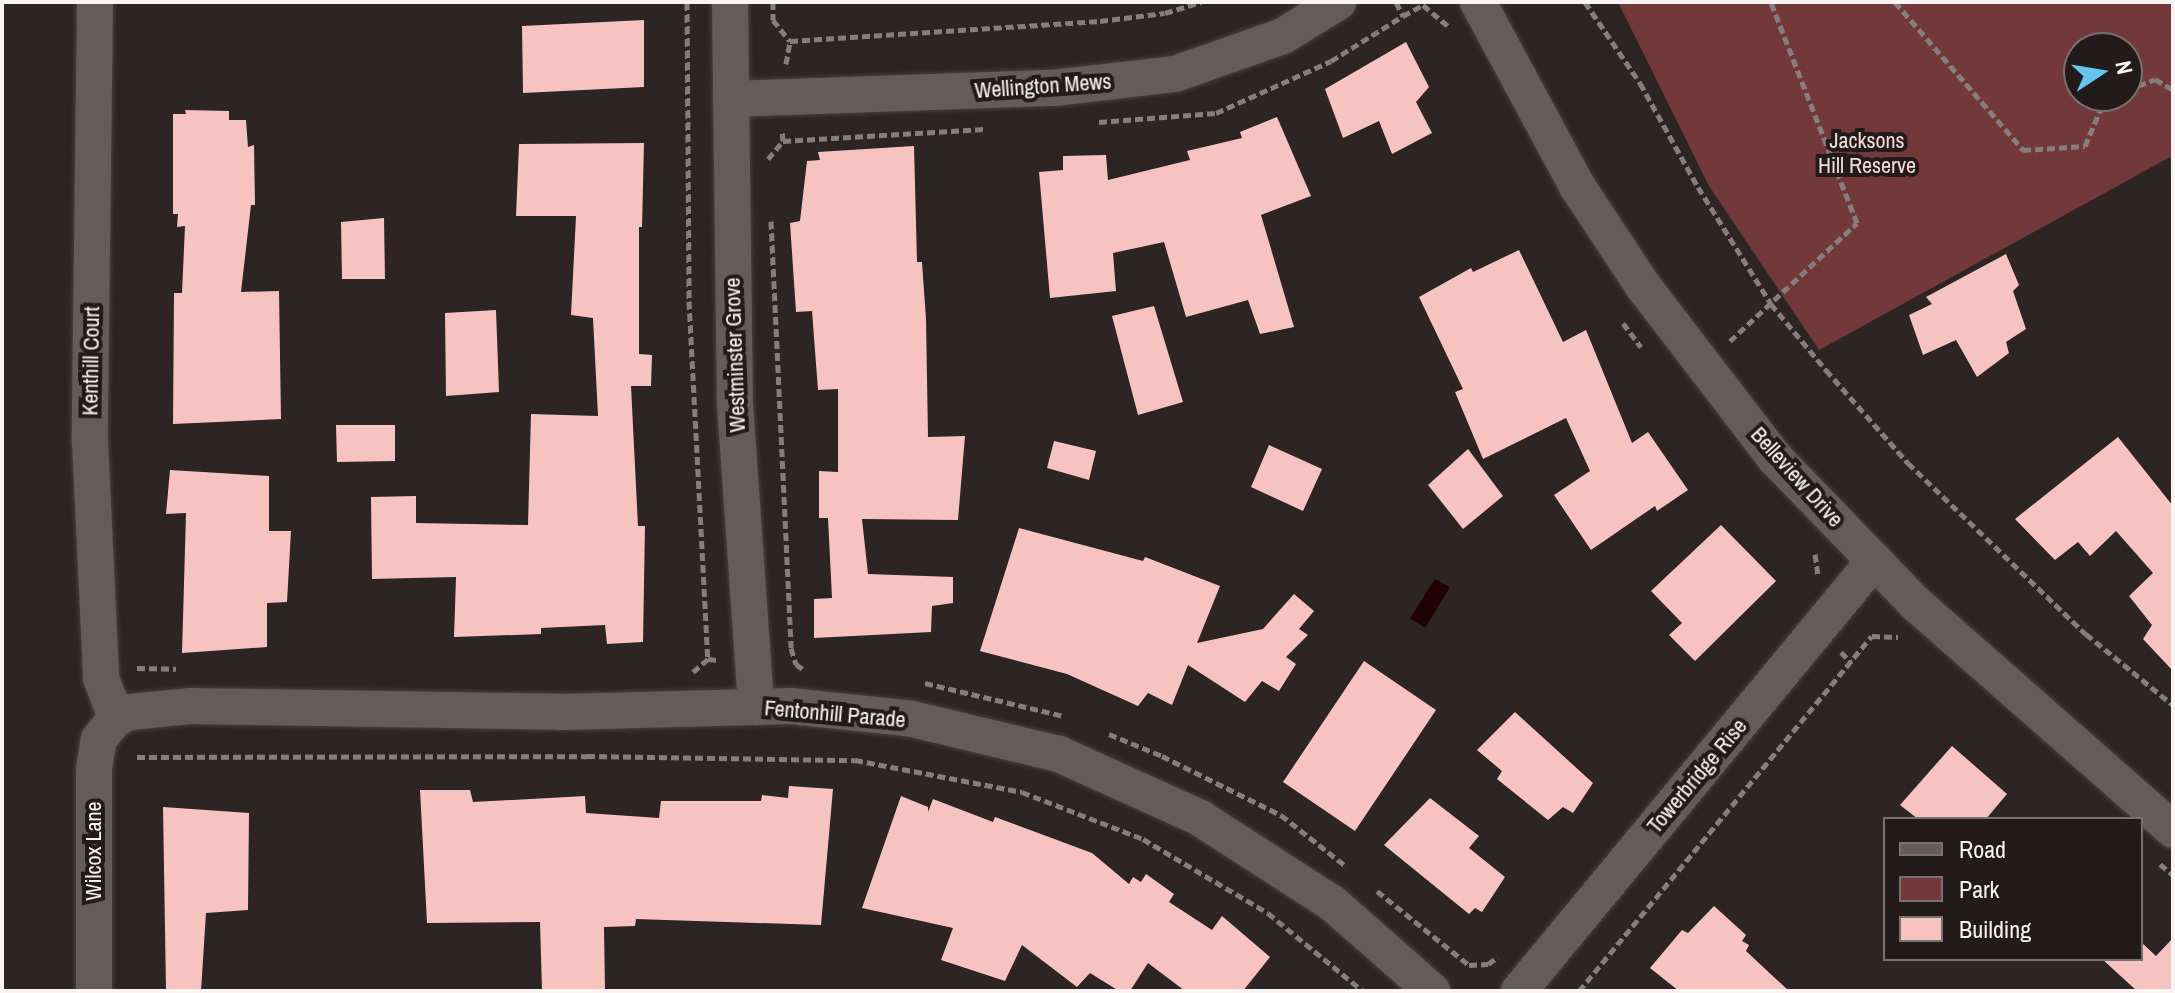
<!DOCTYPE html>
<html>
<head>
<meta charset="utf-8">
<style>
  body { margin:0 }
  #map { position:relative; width:2175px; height:993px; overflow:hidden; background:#2d2424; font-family:"Archivo Narrow",sans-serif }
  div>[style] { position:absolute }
  .green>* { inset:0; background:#73393a }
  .water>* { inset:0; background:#210104 }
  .building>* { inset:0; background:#f7c3c1 }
  .path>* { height:5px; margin-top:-2.5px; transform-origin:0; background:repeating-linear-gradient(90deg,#867e7e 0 8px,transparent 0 12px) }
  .roads { filter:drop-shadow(0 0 2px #474040) drop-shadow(0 0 2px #474040) }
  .minor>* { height:36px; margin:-18px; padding:0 18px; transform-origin:18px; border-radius:18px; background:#665b5b }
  span { translate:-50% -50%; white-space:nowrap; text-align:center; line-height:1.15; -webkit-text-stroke:8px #231b1b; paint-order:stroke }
  .street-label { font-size:22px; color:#faf3f3 }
  .park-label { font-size:22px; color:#f3dbda }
  .frame { position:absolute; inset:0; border:4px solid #faf3f3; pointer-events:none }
  .legend { position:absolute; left:1883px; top:817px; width:260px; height:144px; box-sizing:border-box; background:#231b1b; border:2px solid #797171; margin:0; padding:10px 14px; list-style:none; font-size:24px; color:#faf3f3 }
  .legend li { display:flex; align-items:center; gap:16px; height:40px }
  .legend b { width:40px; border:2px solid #797171 }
  .north { position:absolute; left:2063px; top:32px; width:80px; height:80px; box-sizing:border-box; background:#231b1b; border:2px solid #797171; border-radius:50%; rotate:78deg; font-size:22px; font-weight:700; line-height:32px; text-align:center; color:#faf3f3 }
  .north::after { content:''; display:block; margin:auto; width:28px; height:36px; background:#67c4ef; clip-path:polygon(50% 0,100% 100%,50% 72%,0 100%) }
</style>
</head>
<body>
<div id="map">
  <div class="green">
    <div style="clip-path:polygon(evenodd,1618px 2px,2173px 2px,2173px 166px,2170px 157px,1819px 350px,1709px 186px,1618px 2px,2079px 48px,2127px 48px,2127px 96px,2079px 96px,2079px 48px)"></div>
  </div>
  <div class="water">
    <div style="clip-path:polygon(1435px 579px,1450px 587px,1425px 628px,1410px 618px)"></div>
  </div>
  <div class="building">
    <div style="clip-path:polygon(644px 20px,644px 87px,523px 93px,522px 26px)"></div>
    <div style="clip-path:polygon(1406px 42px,1429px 87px,1416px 102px,1432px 133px,1392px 154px,1379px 121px,1343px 138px,1325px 89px)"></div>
    <div style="clip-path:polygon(185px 110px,229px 111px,229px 120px,246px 120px,248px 147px,254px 145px,255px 205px,251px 205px,241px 292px,279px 291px,281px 419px,173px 424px,174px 293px,182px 293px,185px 226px,177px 227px,178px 214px,173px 214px,173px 114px,186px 114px)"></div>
    <div style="clip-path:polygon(1277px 117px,1311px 196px,1261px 215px,1294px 327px,1260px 334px,1248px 300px,1186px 317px,1164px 242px,1113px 253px,1116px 291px,1050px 298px,1039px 172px,1063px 170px,1063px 156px,1106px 155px,1108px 180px,1190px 160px,1187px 151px,1242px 138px,1240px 132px)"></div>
    <div style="clip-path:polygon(644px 143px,642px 227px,639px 227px,639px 354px,652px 355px,651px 386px,631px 386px,638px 526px,645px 526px,643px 642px,607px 644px,605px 625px,541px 628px,541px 634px,454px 637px,456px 577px,372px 579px,371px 497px,416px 496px,416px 523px,528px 525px,531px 414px,598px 416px,593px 318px,571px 315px,576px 216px,516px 216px,519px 144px)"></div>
    <div style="clip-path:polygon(914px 146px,917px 262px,922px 262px,926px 319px,928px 437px,965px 436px,958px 520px,862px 519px,868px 574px,953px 577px,953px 603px,932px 606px,931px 632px,814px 638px,814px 599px,832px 598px,828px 518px,819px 518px,819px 471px,838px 472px,838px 389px,818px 390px,812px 311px,796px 312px,790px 223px,800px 221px,807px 161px,820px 160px,818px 152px)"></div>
    <div style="clip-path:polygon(384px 218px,385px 279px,342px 279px,341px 222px)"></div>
    <div style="clip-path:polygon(1519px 250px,1563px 342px,1586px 330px,1632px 443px,1648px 432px,1688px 490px,1657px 511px,1655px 506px,1591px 550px,1554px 495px,1590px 471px,1566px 418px,1483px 459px,1455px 392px,1463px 389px,1419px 297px,1471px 268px,1473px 272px)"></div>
    <div style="clip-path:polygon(2006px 254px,2019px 285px,2013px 291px,2026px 329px,2006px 342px,2009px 353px,1977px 377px,1956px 340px,1923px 355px,1909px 315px,1932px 304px,1926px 297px)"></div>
    <div style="clip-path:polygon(1154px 306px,1183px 402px,1138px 415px,1112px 316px)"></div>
    <div style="clip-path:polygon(496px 310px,499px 392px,446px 396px,445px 313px)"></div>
    <div style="clip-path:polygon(336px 425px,395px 425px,395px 461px,337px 462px)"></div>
    <div style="clip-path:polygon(2118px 437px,2173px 506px,2173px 671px,2143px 639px,2152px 625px,2129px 596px,2153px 573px,2116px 531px,2090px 556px,2078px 542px,2055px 560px,2015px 519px)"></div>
    <div style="clip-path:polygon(1054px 441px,1096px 451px,1089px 480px,1047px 468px)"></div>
    <div style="clip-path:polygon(1269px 445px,1322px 469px,1303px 511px,1251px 487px)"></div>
    <div style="clip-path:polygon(1468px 449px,1503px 496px,1463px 529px,1428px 485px)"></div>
    <div style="clip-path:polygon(170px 470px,269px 476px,269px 531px,291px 531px,287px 602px,267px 603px,267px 647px,182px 653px,186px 513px,166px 514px)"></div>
    <div style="clip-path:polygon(1721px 525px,1776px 581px,1695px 661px,1669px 635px,1682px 623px,1651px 591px)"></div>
    <div style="clip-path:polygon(1019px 528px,1143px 561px,1145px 557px,1220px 586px,1197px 643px,1263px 629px,1294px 594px,1314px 611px,1299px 629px,1308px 635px,1286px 657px,1296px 664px,1279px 691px,1262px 681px,1245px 702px,1188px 665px,1172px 705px,1148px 693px,1138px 706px,1067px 674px,980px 651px)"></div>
    <div style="clip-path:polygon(1364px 661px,1436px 710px,1355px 831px,1283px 782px)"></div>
    <div style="clip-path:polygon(1515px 712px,1593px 783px,1573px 813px,1563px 807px,1548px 820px,1497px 779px,1502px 771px,1477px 750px)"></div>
    <div style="clip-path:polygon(1952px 746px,2007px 794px,1986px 819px,1918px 819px,1900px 805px)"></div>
    <div style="clip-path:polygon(789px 786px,833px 789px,821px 925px,636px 919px,635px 926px,604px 927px,605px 991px,542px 991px,540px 922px,427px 923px,420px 790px,470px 790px,473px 802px,585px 796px,586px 813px,659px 818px,661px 801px,761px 801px,762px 795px,788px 798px)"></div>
    <div style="clip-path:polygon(901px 796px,928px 807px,928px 812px,933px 799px,993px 822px,995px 817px,1092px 853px,1129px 884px,1133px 877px,1141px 882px,1146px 874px,1174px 894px,1169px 902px,1212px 930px,1222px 916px,1270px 957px,1243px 991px,1185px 991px,1148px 963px,1130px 991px,1119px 991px,1090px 973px,1077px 987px,1022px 945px,1005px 981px,941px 960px,953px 928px,862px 908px)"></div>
    <div style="clip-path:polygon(1430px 798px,1479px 836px,1469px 848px,1505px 877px,1482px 912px,1475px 908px,1469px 914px,1384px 845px)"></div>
    <div style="clip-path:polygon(163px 807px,249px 813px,248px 910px,206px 913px,201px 991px,166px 991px)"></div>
    <div style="clip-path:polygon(1714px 906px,1746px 935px,1742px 941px,1749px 945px,1746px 951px,1789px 991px,1679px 991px,1650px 968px,1682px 930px,1688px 933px)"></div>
    <div style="clip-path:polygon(2173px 938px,2173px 991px,2137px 991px,2102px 959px,2141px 959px,2141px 942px,2156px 956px)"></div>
  </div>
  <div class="path">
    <div style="left:687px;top:2px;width:299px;rotate:89.6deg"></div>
    <div style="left:689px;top:301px;width:359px;rotate:87deg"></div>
    <div style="left:773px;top:2px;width:18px;rotate:90deg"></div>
    <div style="left:773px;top:20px;width:27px;rotate:51deg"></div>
    <div style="left:790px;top:41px;width:311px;rotate:-3.7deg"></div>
    <div style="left:1100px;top:21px;width:65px;rotate:-7deg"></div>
    <div style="left:1165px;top:13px;width:38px;rotate:-17deg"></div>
    <div style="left:1396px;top:2px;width:16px;rotate:63deg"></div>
    <div style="left:1403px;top:16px;width:23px;rotate:-29deg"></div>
    <div style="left:1423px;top:5px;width:33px;rotate:40deg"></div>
    <div style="left:1585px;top:2px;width:98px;rotate:55.8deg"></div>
    <div style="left:1640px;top:83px;width:119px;rotate:60.9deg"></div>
    <div style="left:1698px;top:187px;width:138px;rotate:58deg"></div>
    <div style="left:1771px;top:304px;width:86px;rotate:50.2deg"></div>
    <div style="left:1826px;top:370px;width:124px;rotate:48.6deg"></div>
    <div style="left:1908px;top:463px;width:247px;rotate:43.9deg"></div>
    <div style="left:2086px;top:634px;width:112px;rotate:39.2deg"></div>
    <div style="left:1895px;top:2px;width:196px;rotate:49.1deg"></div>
    <div style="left:2023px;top:150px;width:62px;rotate:-3.7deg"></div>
    <div style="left:2085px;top:146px;width:51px;rotate:-66.9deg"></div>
    <div style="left:2105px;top:99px;width:8px;rotate:-23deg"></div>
    <div style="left:786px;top:64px;width:23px;rotate:-80deg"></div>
    <div style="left:2127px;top:90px;width:30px;rotate:-21deg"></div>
    <div style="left:2155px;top:79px;width:21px;rotate:31deg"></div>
    <div style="left:1099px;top:122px;width:117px;rotate:-4.4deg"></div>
    <div style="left:1216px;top:113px;width:126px;rotate:-24.3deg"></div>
    <div style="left:1331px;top:61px;width:85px;rotate:-32deg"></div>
    <div style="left:783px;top:141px;width:202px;rotate:-3.4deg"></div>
    <div style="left:768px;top:159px;width:23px;rotate:-50deg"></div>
    <div style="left:783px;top:141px;width:11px;rotate:-95deg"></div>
    <div style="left:771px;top:221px;width:427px;rotate:87.3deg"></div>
    <div style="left:791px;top:648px;width:17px;rotate:73deg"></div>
    <div style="left:796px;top:664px;width:10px;rotate:37deg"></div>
    <div style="left:1623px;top:323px;width:30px;rotate:53deg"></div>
    <div style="left:1730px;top:341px;width:173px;rotate:-42.9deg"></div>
    <div style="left:1857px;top:223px;width:237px;rotate:-111.3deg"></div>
    <div style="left:1815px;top:554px;width:21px;rotate:82deg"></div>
    <div style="left:1841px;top:652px;width:14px;rotate:45deg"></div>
    <div style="left:137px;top:668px;width:39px;rotate:1deg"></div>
    <div style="left:693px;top:672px;width:20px;rotate:-41deg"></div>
    <div style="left:708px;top:659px;width:10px;rotate:6deg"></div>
    <div style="left:925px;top:683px;width:142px;rotate:13.4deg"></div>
    <div style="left:1109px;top:734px;width:57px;rotate:22.5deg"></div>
    <div style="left:1162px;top:756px;width:133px;rotate:26.4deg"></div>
    <div style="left:1281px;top:815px;width:84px;rotate:38.2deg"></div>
    <div style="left:137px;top:757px;width:450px;rotate:-0.1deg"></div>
    <div style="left:587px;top:756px;width:268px;rotate:0.9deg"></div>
    <div style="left:855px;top:760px;width:170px;rotate:10.8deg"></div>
    <div style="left:1022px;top:792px;width:130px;rotate:21.2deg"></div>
    <div style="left:1143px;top:839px;width:145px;rotate:30.6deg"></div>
    <div style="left:1268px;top:913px;width:123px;rotate:39.4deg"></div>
    <div style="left:2160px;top:864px;width:17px;rotate:40deg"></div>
    <div style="left:1377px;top:891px;width:118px;rotate:38.8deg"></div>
    <div style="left:1469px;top:965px;width:19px;rotate:-3deg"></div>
    <div style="left:1488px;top:964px;width:12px;rotate:-35deg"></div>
    <div style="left:1579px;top:991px;width:460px;rotate:-50.5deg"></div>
    <div style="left:1872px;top:636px;width:26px;rotate:2deg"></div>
  </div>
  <div class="roads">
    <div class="minor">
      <div style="left:95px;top:2px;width:439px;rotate:90.7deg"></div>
      <div style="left:90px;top:441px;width:237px;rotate:87.3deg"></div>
      <div style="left:101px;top:678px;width:43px;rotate:69.4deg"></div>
      <div style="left:730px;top:2px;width:402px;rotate:89.3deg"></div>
      <div style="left:735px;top:404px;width:304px;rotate:86deg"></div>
      <div style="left:1478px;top:2px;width:209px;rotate:61.7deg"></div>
      <div style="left:1577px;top:186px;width:120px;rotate:56.6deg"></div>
      <div style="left:1643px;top:286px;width:217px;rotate:52.5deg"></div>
      <div style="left:1775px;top:458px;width:202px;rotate:46deg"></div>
      <div style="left:1915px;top:603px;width:344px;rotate:41.3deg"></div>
      <div style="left:731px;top:99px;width:323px;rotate:-2deg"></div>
      <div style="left:1054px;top:88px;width:122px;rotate:-6.6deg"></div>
      <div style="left:1175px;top:74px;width:114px;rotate:-19.4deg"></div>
      <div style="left:1283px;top:36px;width:65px;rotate:-31.7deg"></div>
      <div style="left:94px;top:991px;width:222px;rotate:-90deg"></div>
      <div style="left:94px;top:769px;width:30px;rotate:-81deg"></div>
      <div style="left:99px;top:739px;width:27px;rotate:-51deg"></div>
      <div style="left:116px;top:718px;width:15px;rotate:-23deg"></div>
      <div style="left:130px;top:712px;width:60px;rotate:-5.7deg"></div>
      <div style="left:190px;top:706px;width:371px;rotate:0.9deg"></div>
      <div style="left:561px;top:712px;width:230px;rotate:-1.5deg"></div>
      <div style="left:791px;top:706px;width:122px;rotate:6.1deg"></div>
      <div style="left:912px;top:719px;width:151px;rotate:13.4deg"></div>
      <div style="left:1059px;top:754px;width:155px;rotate:24.4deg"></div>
      <div style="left:1200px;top:818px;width:157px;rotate:32.8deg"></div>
      <div style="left:1332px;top:903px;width:133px;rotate:41.3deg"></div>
      <div style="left:1519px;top:991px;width:558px;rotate:-50.46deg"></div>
    </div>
  </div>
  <div class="street-label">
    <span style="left:1043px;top:86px;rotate:-4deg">Wellington Mews</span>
    <span style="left:735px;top:355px;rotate:-92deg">Westminster Grove</span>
    <span style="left:91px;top:361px;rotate:-89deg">Kenthill Court</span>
    <span style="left:1797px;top:477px;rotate:48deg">Belleview Drive</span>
    <span style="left:835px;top:714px;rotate:5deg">Fentonhill Parade</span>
    <span style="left:1697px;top:776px;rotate:-50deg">Towerbridge Rise</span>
    <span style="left:94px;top:851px;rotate:-90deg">Wilcox Lane</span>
  </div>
  <div class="park-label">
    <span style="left:1867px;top:153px">Jacksons<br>Hill Reserve</span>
  </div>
  <div class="frame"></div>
  <ul class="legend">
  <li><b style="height:10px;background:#665b5b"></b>Road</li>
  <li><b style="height:22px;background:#73393a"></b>Park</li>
  <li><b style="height:22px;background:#f7c3c1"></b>Building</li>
  </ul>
  <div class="north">N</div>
</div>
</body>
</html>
